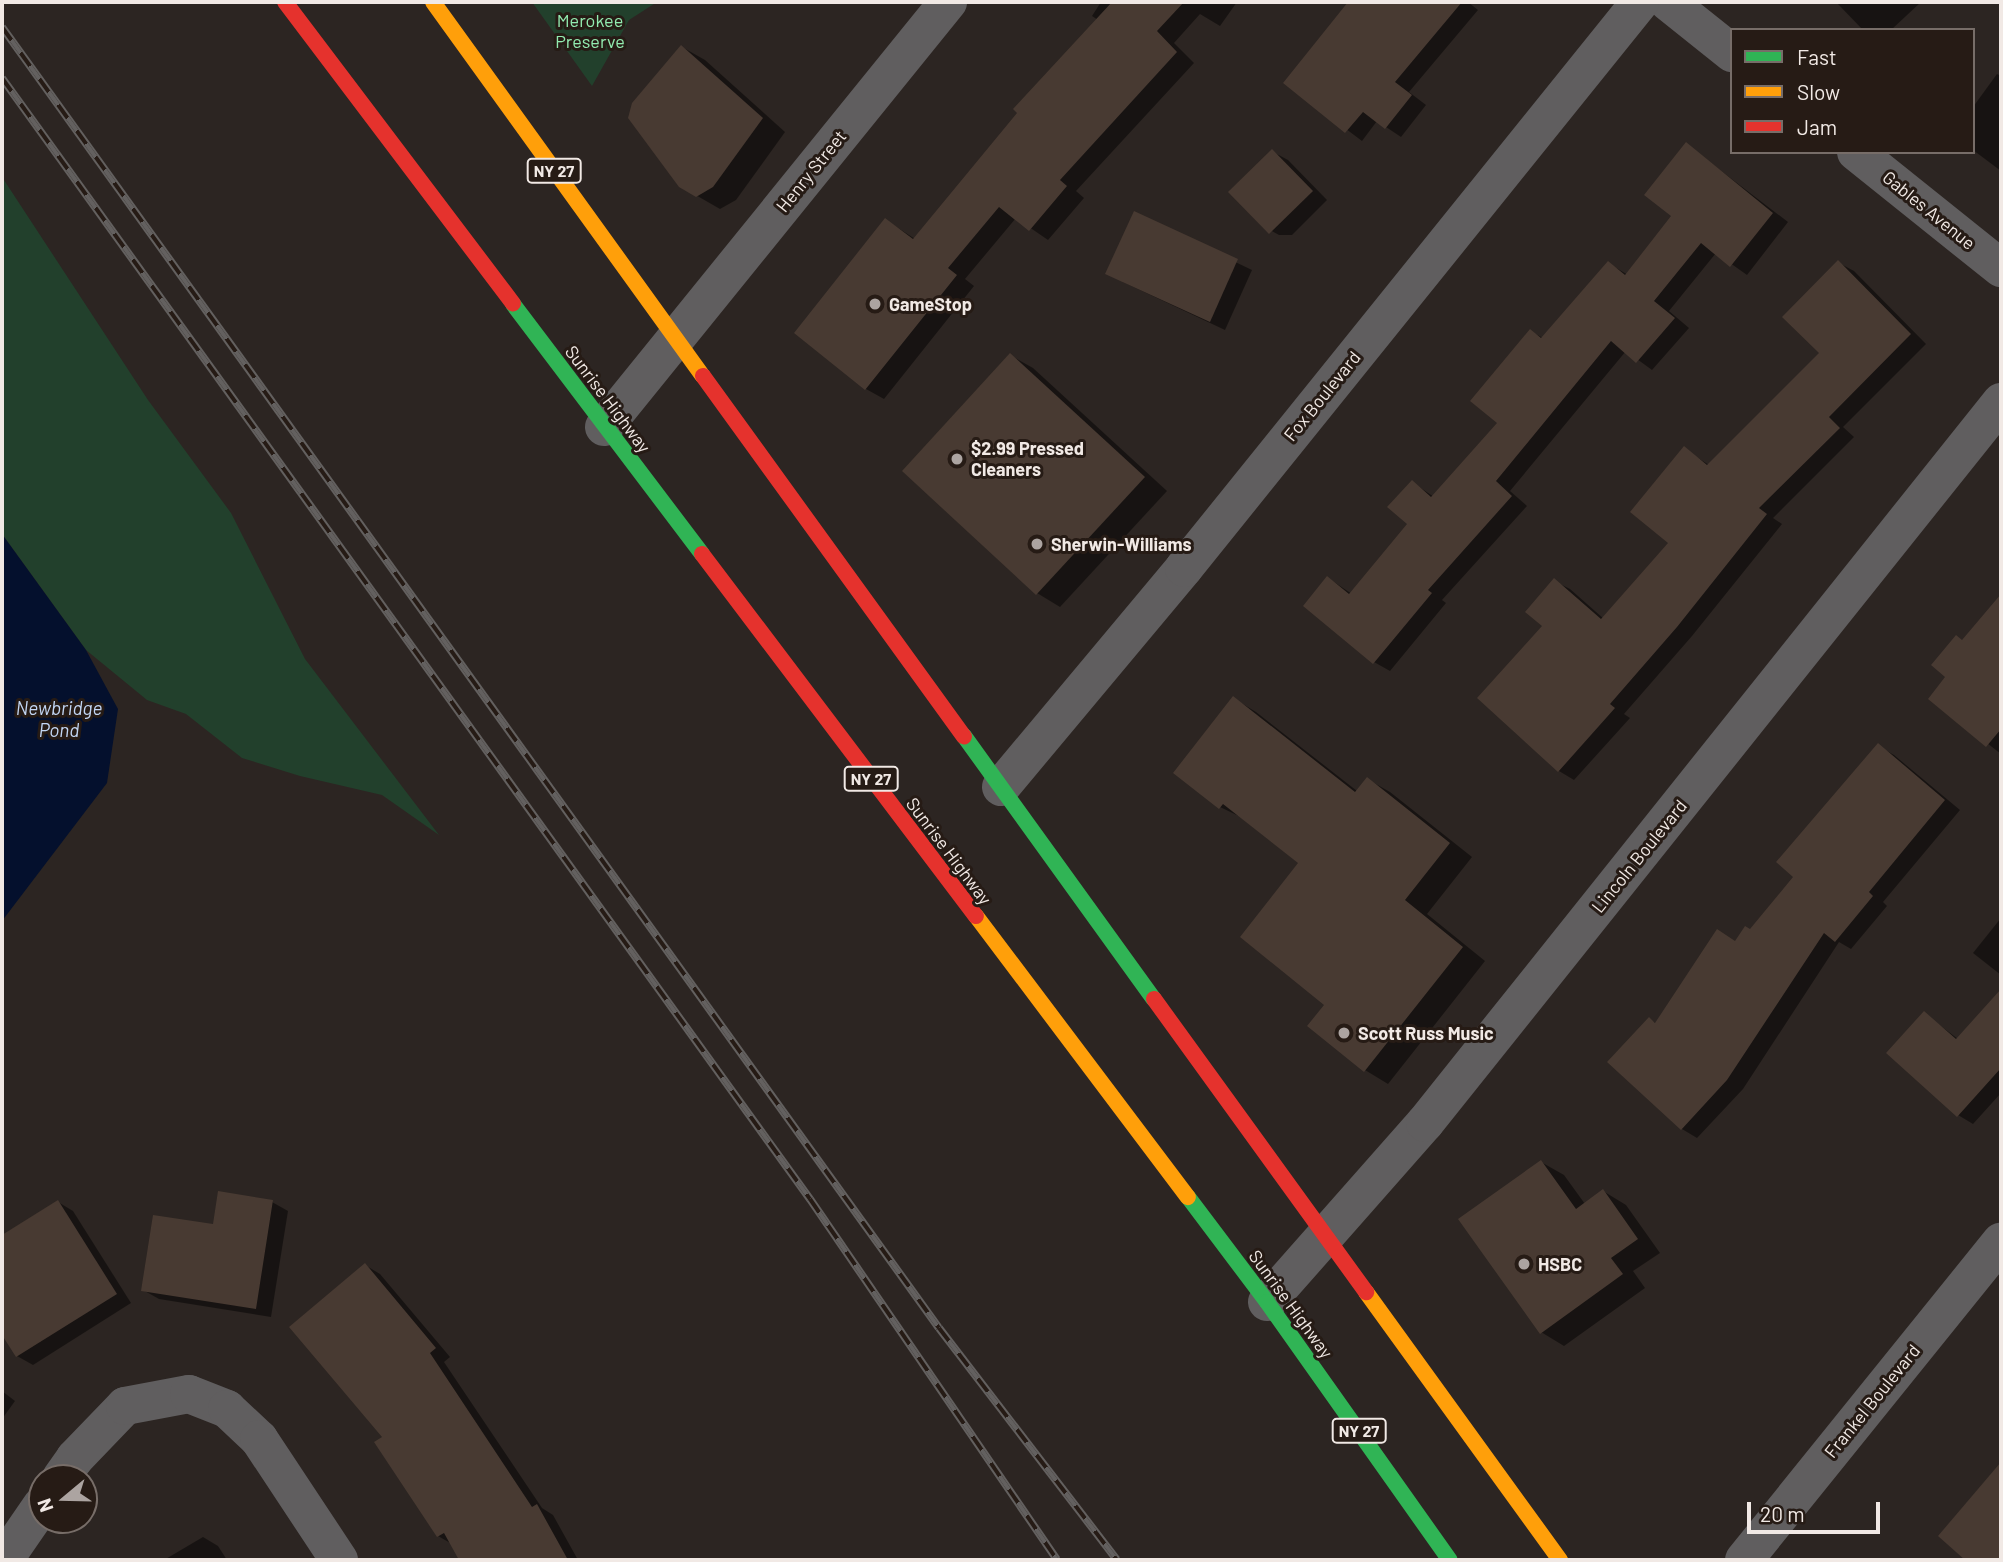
<!DOCTYPE html>
<html>
<head>
<meta charset="utf-8">
<style>
  body { margin:0 }
  #map { position:relative; width:2003px; height:1562px; overflow:hidden; background:#2c2522; font-family:Barlow,sans-serif }
  div>[style] { position:absolute }
  .green>* { inset:0; background:#22402c }
  .water>* { inset:0; background:#04102d }
  .shadow>* { inset:0; background:#0007 }
  .building>* { inset:0; background:#483a32 }
  .street>* { height:38px; margin:-19px; padding:0 19px; transform-origin:19px; border-radius:19px; background:#605e5f }
  .fast>* { height:16px; margin:-8px; padding:0 8px; transform-origin:8px; border-radius:8px; background:#30b455 }
  .slow>* { height:16px; margin:-8px; padding:0 8px; transform-origin:8px; border-radius:8px; background:#ff9f0a }
  .jam>* { height:16px; margin:-8px; padding:0 8px; transform-origin:8px; border-radius:8px; background:#e5322d }
  .rail>* { height:8px; margin-top:-4px; transform-origin:0; background:repeating-linear-gradient(90deg,#261b15 0 16px,#63605f 0 32px); box-sizing:border-box; border-block:2px solid #63605f }
  .dots>* { width:19px; height:19px; translate:-50% -50%; box-sizing:border-box; border:4px solid #261b15; border-radius:50% }
  span { translate:-50% -50%; white-space:nowrap; text-align:center; line-height:1.15; -webkit-text-stroke:6px #261b15; paint-order:stroke }
  .shield-label span { padding:2px 5px; background:#261b15; border:2px solid; border-radius:5px; -webkit-text-stroke-width:0 }
  .shield-label { font-size:16px; color:#f1e9e5; font-weight:700 }
  .park-label { font-size:18px; color:#92ebb0 }
  .street-label { font-size:18px; color:#f1e9e5 }
  .poi-label { font-size:18px; color:#f1e9e5; font-weight:700 }
  .left { translate:0 -50%; text-align:left }
  .water-label { font-size:19px; color:#c2d6f4; font-style:italic }
  .frame { position:absolute; inset:0; border:4px solid #f1e9e5; pointer-events:none }
  .legend { position:absolute; left:1730px; top:28px; width:245px; height:126px; box-sizing:border-box; background:#261b15; border:2px solid #776d68; margin:0; padding:9px 12px; list-style:none; font-size:21px; color:#f1e9e5 }
  .legend li { display:flex; align-items:center; gap:14px; height:35px }
  .legend b { width:35px; border:2px solid #776d68 }
  .north { position:absolute; left:28px; top:1464px; width:70px; height:70px; box-sizing:border-box; background:#261b15; border:2px solid #776d68; border-radius:50%; rotate:251deg; font-size:19px; font-weight:700; line-height:28px; text-align:center; color:#f1e9e5 }
  .north::after { content:''; display:block; margin:auto; width:24px; height:32px; background:#aca4a1; clip-path:polygon(50% 0,100% 100%,50% 72%,0 100%) }
  .scale { position:absolute; left:1747px; top:1502px; width:133px; height:32px; box-sizing:border-box; border:4px solid #f1e9e5; border-top:0; padding-left:9px; font-size:21px; line-height:24px; white-space:nowrap; color:#f1e9e5; -webkit-text-stroke:5px #261b15; paint-order:stroke }
</style>
</head>
<body>
<div id="map">
  <div class="green">
    <div style="clip-path:polygon(532px 2px,657px 2px,629px 20px,592px 86px)"></div>
    <div style="clip-path:polygon(2px 177px,148px 400px,231px 513px,305px 659px,439px 835px,382px 795px,300px 776px,242px 758px,186px 714px,147px 700px,86px 650px,2px 534px)"></div>
  </div>
  <div class="water">
    <div style="clip-path:polygon(2px 534px,86px 650px,118px 709px,107px 783px,2px 921px)"></div>
  </div>
  <div class="shadow">
    <div style="clip-path:polygon(1101px 2px,1237px 2px,1220px 26px,1200px 14px,1174px 43px,1194px 63px,1076px 191px,1084px 198px,1048px 240px,1016px 218px,965px 279px,974px 286px,884px 399px,866px 389px,796px 332px,886px 220px,915px 239px,1098px 20px,1092px 16px)"></div>
    <div style="clip-path:polygon(1350px 2px,1468px 2px,1478px 10px,1409px 92px,1426px 105px,1401px 137px,1377px 121px,1362px 141px,1285px 83px)"></div>
    <div style="clip-path:polygon(1836px 2px,1921px 2px,1891px 30px,1863px 30px)"></div>
    <div style="clip-path:polygon(682px 47px,705px 60px,785px 132px,736px 200px,720px 209px,680px 186px)"></div>
    <div style="clip-path:polygon(1997px 74px,2001px 76px,2001px 171px,1973px 150px,1973px 107px)"></div>
    <div style="clip-path:polygon(1686px 144px,1788px 222px,1747px 275px,1716px 253px,1669px 311px,1689px 328px,1652px 370px,1626px 351px,1510px 491px,1527px 506px,1442px 600px,1446px 603px,1390px 671px,1374px 662px,1328px 578px,1352px 594px,1409px 524px,1412px 482px,1434px 497px,1500px 423px,1530px 331px,1543px 338px,1608px 263px,1628px 275px,1673px 216px)"></div>
    <div style="clip-path:polygon(1273px 152px,1288px 160px,1327px 200px,1292px 235px,1279px 235px,1263px 226px)"></div>
    <div style="clip-path:polygon(1135px 214px,1252px 270px,1225px 330px,1123px 282px)"></div>
    <div style="clip-path:polygon(1839px 263px,1854px 271px,1926px 344px,1843px 427px,1854px 437px,1773px 518px,1782px 524px,1692px 636px,1624px 714px,1630px 718px,1574px 780px,1559px 771px,1545px 626px,1554px 581px,1570px 589px,1604px 619px,1671px 543px,1684px 449px,1709px 465px,1821px 353px)"></div>
    <div style="clip-path:polygon(1010px 355px,1033px 368px,1167px 491px,1060px 607px,1037px 593px)"></div>
    <div style="clip-path:polygon(2001px 597px,2001px 754px,1931px 699px,1948px 677px,1963px 641px)"></div>
    <div style="clip-path:polygon(1233px 698px,1256px 712px,1357px 791px,1367px 779px,1390px 792px,1472px 857px,1427px 914px,1485px 961px,1388px 1084px,1365px 1070px,1327px 1005px,1301px 863px,1245px 819px,1220px 807px)"></div>
    <div style="clip-path:polygon(1878px 746px,1894px 755px,1960px 810px,1883px 902px,1887px 906px,1851px 949px,1839px 942px,1743px 1089px,1697px 1138px,1682px 1129px,1649px 1019px,1657px 1024px,1750px 931px,1796px 876px)"></div>
    <div style="clip-path:polygon(2001px 918px,2001px 975px,1973px 953px)"></div>
    <div style="clip-path:polygon(2001px 992px,2001px 1093px,1973px 1124px,1958px 1115px,1925px 1014px,1958px 1039px)"></div>
    <div style="clip-path:polygon(1541px 1162px,1564px 1175px,1585px 1204px,1603px 1191px,1626px 1205px,1660px 1253px,1633px 1271px,1645px 1288px,1564px 1346px,1541px 1332px)"></div>
    <div style="clip-path:polygon(58px 1202px,73px 1211px,131px 1303px,33px 1365px,17px 1356px,2px 1331px,2px 1237px)"></div>
    <div style="clip-path:polygon(272px 1202px,288px 1211px,271px 1317px,159px 1299px,143px 1290px,214px 1226px)"></div>
    <div style="clip-path:polygon(365px 1265px,380px 1274px,450px 1357px,444px 1362px,542px 1508px,553px 1515px,578px 1560px,462px 1560px,452px 1544px,438px 1536px,384px 1438px)"></div>
    <div style="clip-path:polygon(2px 1391px,15px 1401px,2px 1419px)"></div>
    <div style="clip-path:polygon(1994px 1474px,2001px 1478px,2001px 1560px,1968px 1560px,1940px 1536px)"></div>
    <div style="clip-path:polygon(203px 1537px,218px 1546px,227px 1560px,164px 1560px)"></div>
  </div>
  <div class="building">
    <div style="clip-path:polygon(1112px 2px,1184px 2px,1157px 31px,1177px 52px,1060px 180px,1067px 186px,1029px 231px,999px 207px,948px 268px,957px 275px,865px 390px,794px 333px,885px 218px,913px 239px,1017px 113px,1013px 109px)"></div>
    <div style="clip-path:polygon(1348px 2px,1462px 2px,1395px 82px,1412px 95px,1385px 129px,1363px 112px,1345px 133px,1283px 83px)"></div>
    <div style="clip-path:polygon(681px 45px,763px 118px,713px 187px,696px 197px,679px 187px,628px 118px,632px 103px)"></div>
    <div style="clip-path:polygon(1686px 142px,1773px 213px,1730px 267px,1701px 243px,1654px 301px,1675px 318px,1636px 363px,1611px 341px,1496px 481px,1512px 496px,1428px 590px,1432px 593px,1373px 664px,1303px 606px,1327px 576px,1349px 594px,1407px 524px,1387px 507px,1412px 480px,1431px 497px,1497px 423px,1470px 401px,1530px 329px,1541px 338px,1608px 261px,1625px 275px,1671px 216px,1644px 195px)"></div>
    <div style="clip-path:polygon(1272px 149px,1313px 191px,1269px 234px,1228px 192px)"></div>
    <div style="clip-path:polygon(1134px 211px,1238px 259px,1210px 322px,1105px 274px)"></div>
    <div style="clip-path:polygon(1838px 260px,1911px 334px,1829px 417px,1840px 428px,1759px 508px,1767px 514px,1677px 627px,1610px 704px,1615px 708px,1558px 772px,1477px 698px,1542px 626px,1525px 612px,1554px 578px,1601px 619px,1668px 543px,1630px 512px,1684px 446px,1707px 465px,1819px 353px,1782px 317px)"></div>
    <div style="clip-path:polygon(1010px 353px,1145px 477px,1036px 595px,902px 471px)"></div>
    <div style="clip-path:polygon(2001px 594px,2001px 729px,1986px 747px,1928px 699px,1945px 677px,1931px 665px,1956px 635px,1962px 640px)"></div>
    <div style="clip-path:polygon(1233px 696px,1355px 792px,1367px 777px,1450px 843px,1405px 900px,1463px 947px,1364px 1072px,1307px 1026px,1324px 1005px,1240px 937px,1298px 863px,1223px 804px,1219px 809px,1173px 773px)"></div>
    <div style="clip-path:polygon(1878px 743px,1945px 800px,1869px 892px,1873px 896px,1835px 942px,1824px 933px,1727px 1080px,1681px 1130px,1607px 1062px,1649px 1017px,1655px 1023px,1717px 929px,1735px 941px,1745px 926px,1750px 929px,1793px 877px,1776px 862px)"></div>
    <div style="clip-path:polygon(2001px 989px,2001px 1068px,1957px 1117px,1886px 1053px,1924px 1011px,1956px 1039px)"></div>
    <div style="clip-path:polygon(1541px 1160px,1576px 1209px,1603px 1189px,1638px 1239px,1611px 1258px,1623px 1274px,1540px 1334px,1458px 1219px)"></div>
    <div style="clip-path:polygon(218px 1191px,273px 1200px,256px 1309px,141px 1291px,153px 1215px,213px 1224px)"></div>
    <div style="clip-path:polygon(58px 1200px,117px 1294px,16px 1357px,2px 1335px,2px 1235px)"></div>
    <div style="clip-path:polygon(365px 1263px,436px 1348px,430px 1353px,532px 1507px,537px 1504px,568px 1560px,459px 1560px,444px 1533px,437px 1537px,374px 1442px,382px 1437px,289px 1327px)"></div>
    <div style="clip-path:polygon(2001px 1462px,2001px 1560px,1965px 1560px,1938px 1536px)"></div>
  </div>
  <div class="street">
    <div style="left:1668px;top:2px;width:82px;rotate:38.6deg"></div>
    <div style="left:1856px;top:152px;width:186px;rotate:38.7deg"></div>
    <div style="left:604px;top:427px;width:547px;rotate:-51.01deg"></div>
    <div style="left:1001px;top:787px;width:285px;rotate:-50.1deg"></div>
    <div style="left:1184px;top:568px;width:727px;rotate:-51.14deg"></div>
    <div style="left:1267px;top:1302px;width:239px;rotate:-48.6deg"></div>
    <div style="left:1425px;top:1123px;width:923px;rotate:-51.38deg"></div>
    <div style="left:61px;top:1478px;width:24px;rotate:-55deg"></div>
    <div style="left:75px;top:1458px;width:72px;rotate:-46.1deg"></div>
    <div style="left:125px;top:1406px;width:65px;rotate:-10.6deg"></div>
    <div style="left:189px;top:1394px;width:41px;rotate:21.5deg"></div>
    <div style="left:227px;top:1409px;width:44px;rotate:43.2deg"></div>
    <div style="left:259px;top:1439px;width:145px;rotate:56.5deg"></div>
    <div style="left:4px;top:1560px;width:67px;rotate:-55.4deg"></div>
    <div style="left:1744px;top:1560px;width:409px;rotate:-51.1deg"></div>
  </div>
  <div class="fast">
    <div style="left:513px;top:304px;width:313px;rotate:52.9deg"></div>
    <div style="left:964px;top:736px;width:324px;rotate:54.2deg"></div>
    <div style="left:1188px;top:1197px;width:131px;rotate:53deg"></div>
    <div style="left:1267px;top:1302px;width:316px;rotate:54.7deg"></div>
  </div>
  <div class="slow">
    <div style="left:433px;top:2px;width:461px;rotate:54.2deg"></div>
    <div style="left:976px;top:916px;width:352px;rotate:53deg"></div>
    <div style="left:1366px;top:1292px;width:331px;rotate:54.1deg"></div>
  </div>
  <div class="jam">
    <div style="left:285px;top:2px;width:378px;rotate:52.9deg"></div>
    <div style="left:703px;top:376px;width:445px;rotate:54.1deg"></div>
    <div style="left:702px;top:554px;width:454px;rotate:52.9deg"></div>
    <div style="left:1154px;top:999px;width:362px;rotate:54.1deg"></div>
  </div>
  <div class="rail">
    <div style="left:2px;top:27px;width:1603px;rotate:54.24deg"></div>
    <div style="left:939px;top:1328px;width:292px;rotate:52.5deg"></div>
    <div style="left:2px;top:78px;width:1382px;rotate:54.22deg"></div>
    <div style="left:810px;top:1199px;width:437px;rotate:55.6deg"></div>
  </div>
  <div class="dots">
    <div style="left:875px;top:304px;background:#aca4a1"></div>
    <div style="left:957px;top:459px;background:#aca4a1"></div>
    <div style="left:1037px;top:544px;background:#aca4a1"></div>
    <div style="left:1344px;top:1033px;background:#aca4a1"></div>
    <div style="left:1524px;top:1264px;background:#aca4a1"></div>
  </div>
  <div class="shield-label">
    <span style="left:554px;top:171px">NY 27</span>
    <span style="left:871px;top:779px">NY 27</span>
    <span style="left:1359px;top:1431px">NY 27</span>
  </div>
  <div class="park-label">
    <span style="left:590px;top:31px">Merokee<br>Preserve</span>
  </div>
  <div class="street-label">
    <span style="left:811px;top:171px;rotate:-51deg">Henry Street</span>
    <span style="left:1929px;top:210px;rotate:39deg">Gables Avenue</span>
    <span style="left:1322px;top:396px;rotate:-51deg">Fox Boulevard</span>
    <span style="left:608px;top:399px;rotate:53deg">Sunrise Highway</span>
    <span style="left:949px;top:851px;rotate:53deg">Sunrise Highway</span>
    <span style="left:1639px;top:856px;rotate:-51deg">Lincoln Boulevard</span>
    <span style="left:1291px;top:1304px;rotate:54deg">Sunrise Highway</span>
    <span style="left:1872px;top:1401px;rotate:-51deg">Frankel Boulevard</span>
  </div>
  <div class="poi-label">
    <span class="left" style="left:889px;top:304px">GameStop</span>
    <span class="left" style="left:971px;top:459px">$2.99 Pressed<br>Cleaners</span>
    <span class="left" style="left:1051px;top:544px">Sherwin-Williams</span>
    <span class="left" style="left:1358px;top:1033px">Scott Russ Music</span>
    <span class="left" style="left:1538px;top:1264px">HSBC</span>
  </div>
  <div class="water-label">
    <span style="left:59px;top:719px">Newbridge<br>Pond</span>
  </div>
  <div class="frame"></div>
  <ul class="legend">
  <li><b style="height:9px;background:#30b455"></b>Fast</li>
  <li><b style="height:9px;background:#ff9f0a"></b>Slow</li>
  <li><b style="height:9px;background:#e5322d"></b>Jam</li>
  </ul>
  <div class="north">N</div>
  <div class="scale">20 m</div>
</div>
</body>
</html>
